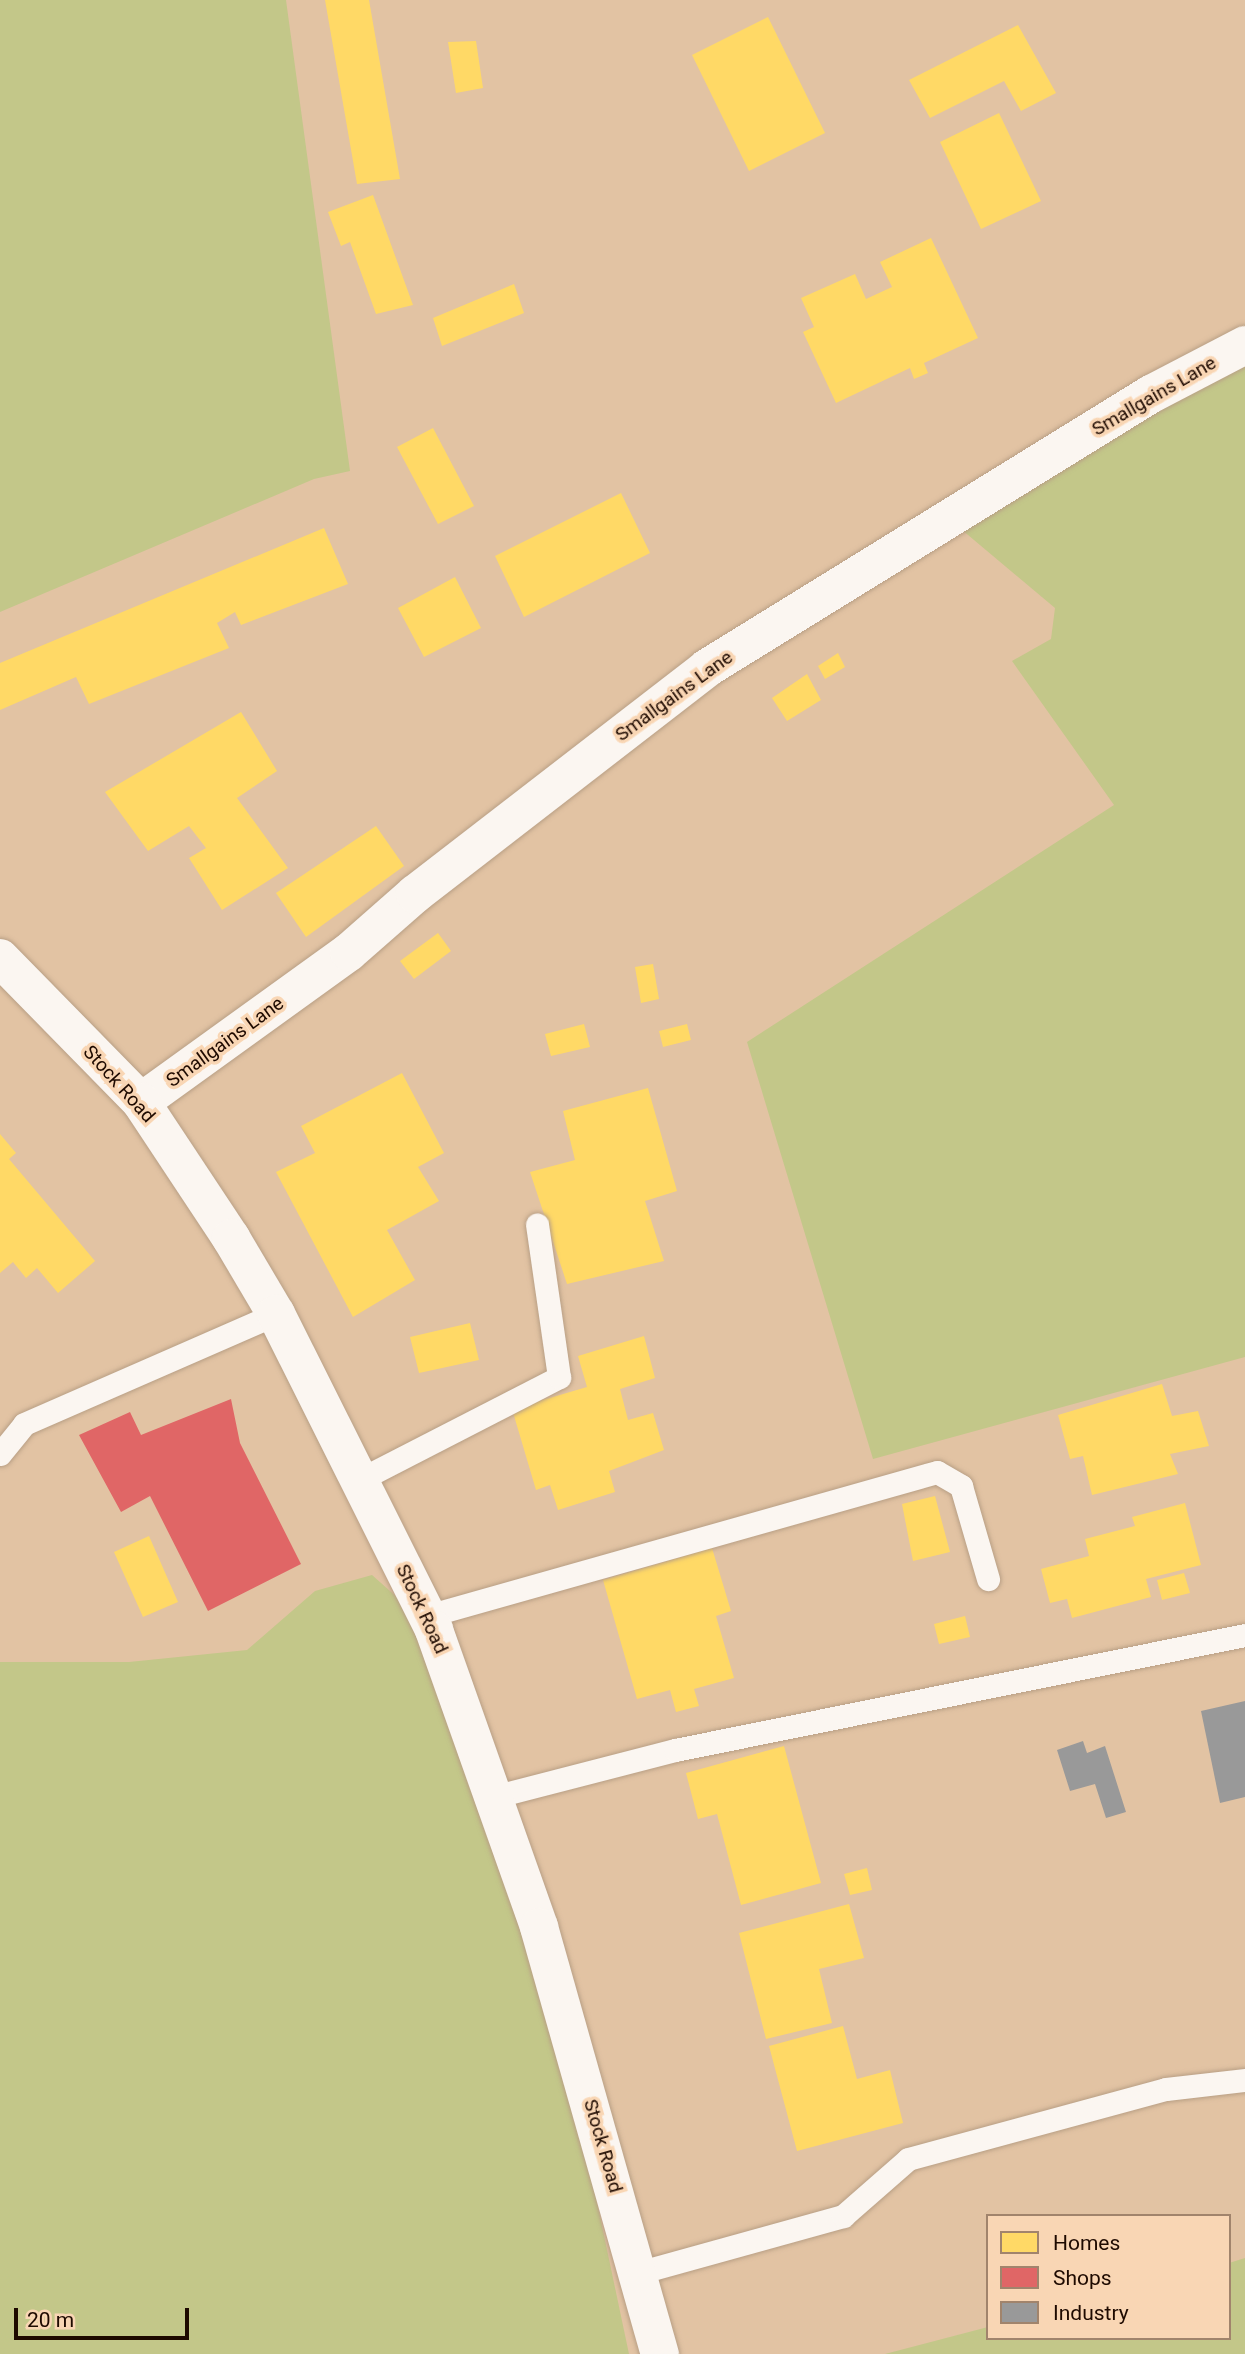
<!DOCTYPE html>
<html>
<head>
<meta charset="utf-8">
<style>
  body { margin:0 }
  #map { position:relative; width:1245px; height:2354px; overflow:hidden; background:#e2c3a3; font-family:Roboto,sans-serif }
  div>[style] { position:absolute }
  .green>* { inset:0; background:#c3c789 }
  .homes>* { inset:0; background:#ffd966 }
  .shops>* { inset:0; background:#e06666 }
  .industry>* { inset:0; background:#999 }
  .roads { filter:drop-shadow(0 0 2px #b89f85) drop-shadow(0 0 2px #b89f85) }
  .lane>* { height:23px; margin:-11.5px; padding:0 11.5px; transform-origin:11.5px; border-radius:11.5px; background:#fbf6f1 }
  .street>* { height:38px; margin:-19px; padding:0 19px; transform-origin:19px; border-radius:19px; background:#fbf6f1 }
  .secondary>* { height:38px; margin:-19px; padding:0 19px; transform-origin:19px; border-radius:19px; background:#fbf6f1 }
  span { translate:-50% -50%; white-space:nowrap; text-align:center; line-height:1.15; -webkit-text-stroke:7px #f9d6b4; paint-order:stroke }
  .street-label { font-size:19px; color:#1e0a00 }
  .legend { position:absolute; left:986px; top:2214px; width:245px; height:126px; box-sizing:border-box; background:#f9d6b4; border:2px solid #a1846c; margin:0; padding:9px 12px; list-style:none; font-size:21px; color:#1e0a00 }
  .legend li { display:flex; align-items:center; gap:14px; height:35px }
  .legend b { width:35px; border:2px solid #a1846c }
  .scale { position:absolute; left:14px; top:2308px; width:175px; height:32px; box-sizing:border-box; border:4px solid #1e0a00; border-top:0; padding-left:9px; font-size:21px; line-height:24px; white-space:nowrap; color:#1e0a00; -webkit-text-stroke:5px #f9d6b4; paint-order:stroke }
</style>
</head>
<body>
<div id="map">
  <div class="green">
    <div style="clip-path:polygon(0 0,286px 0,350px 471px,314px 479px,0 612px)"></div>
    <div style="clip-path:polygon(1245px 345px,1245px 1357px,873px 1459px,747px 1042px,1114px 805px,1012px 661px,1051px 639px,1055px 608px,949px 519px)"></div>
    <div style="clip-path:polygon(372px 1575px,434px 1630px,539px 1927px,629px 2354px,0 2354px,0 1662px,129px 1662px,247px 1650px,315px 1591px)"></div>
    <div style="clip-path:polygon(1245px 2258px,1245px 2354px,885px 2354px,988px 2327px,988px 2338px,1229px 2338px,1229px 2263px)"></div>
  </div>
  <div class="homes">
    <div style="clip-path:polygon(325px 0,369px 0,400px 179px,357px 184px)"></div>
    <div style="clip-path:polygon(768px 17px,825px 133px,749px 171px,692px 55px)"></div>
    <div style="clip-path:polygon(1018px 25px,1056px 93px,1021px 111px,1004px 81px,930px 118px,909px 80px)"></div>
    <div style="clip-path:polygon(476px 41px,483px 88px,456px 93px,448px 42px)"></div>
    <div style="clip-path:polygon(999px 113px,1041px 201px,981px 229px,940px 142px)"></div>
    <div style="clip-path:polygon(373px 195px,413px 305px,376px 314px,350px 242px,341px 246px,328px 212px)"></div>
    <div style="clip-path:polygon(931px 238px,978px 338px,924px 363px,928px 373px,914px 379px,910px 368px,836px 403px,803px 332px,814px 327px,801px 298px,855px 274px,866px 299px,892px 287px,880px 262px)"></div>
    <div style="clip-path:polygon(514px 284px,524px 313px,442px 346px,433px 318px)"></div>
    <div style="clip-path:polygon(433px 428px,474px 506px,438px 524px,397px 447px)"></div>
    <div style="clip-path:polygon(621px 493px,650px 553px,524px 617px,495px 556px)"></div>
    <div style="clip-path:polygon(324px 528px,348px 584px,241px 625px,235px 612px,217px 623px,229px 648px,89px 704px,76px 677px,0 710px,0 663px)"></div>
    <div style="clip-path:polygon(455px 577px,481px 628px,424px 657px,398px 608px)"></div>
    <div style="clip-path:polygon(838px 653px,845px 667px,825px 679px,818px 666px)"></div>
    <div style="clip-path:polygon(807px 674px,821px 700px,787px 721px,772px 698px)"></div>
    <div style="clip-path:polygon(241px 712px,277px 771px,237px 798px,288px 868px,222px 910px,189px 858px,206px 848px,189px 826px,148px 851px,105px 792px)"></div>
    <div style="clip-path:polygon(376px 826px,404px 866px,306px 937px,276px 893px)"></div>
    <div style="clip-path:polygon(438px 933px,451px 951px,414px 979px,400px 961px)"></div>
    <div style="clip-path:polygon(653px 964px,659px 999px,641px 1003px,635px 967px)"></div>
    <div style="clip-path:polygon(584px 1024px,590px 1047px,551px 1056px,545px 1034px)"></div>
    <div style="clip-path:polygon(687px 1024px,691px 1040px,663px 1047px,659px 1031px)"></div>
    <div style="clip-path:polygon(402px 1073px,444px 1153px,418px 1167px,439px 1201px,387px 1230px,415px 1280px,353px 1317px,276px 1172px,315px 1153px,301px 1126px)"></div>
    <div style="clip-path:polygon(648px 1088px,677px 1191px,645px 1201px,664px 1261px,567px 1284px,530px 1172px,575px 1160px,563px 1111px)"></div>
    <div style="clip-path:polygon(0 1134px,16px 1153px,9px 1159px,95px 1261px,58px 1293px,37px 1268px,26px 1278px,13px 1262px,0 1273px)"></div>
    <div style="clip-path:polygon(470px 1323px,479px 1360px,419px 1373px,410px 1337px)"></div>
    <div style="clip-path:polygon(644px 1336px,655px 1378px,620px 1389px,628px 1420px,653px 1413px,664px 1450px,609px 1471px,615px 1492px,558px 1510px,550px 1485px,536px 1490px,512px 1409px,587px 1387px,578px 1356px)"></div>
    <div style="clip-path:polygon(1162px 1384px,1172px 1416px,1198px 1411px,1209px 1446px,1170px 1454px,1178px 1474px,1092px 1495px,1083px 1456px,1070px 1459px,1058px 1415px)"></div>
    <div style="clip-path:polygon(935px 1496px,950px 1552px,913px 1561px,902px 1504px)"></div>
    <div style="clip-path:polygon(1185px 1503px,1201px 1565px,1146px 1579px,1151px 1597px,1072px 1618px,1067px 1599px,1050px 1603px,1041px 1569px,1089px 1556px,1085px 1539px,1135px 1526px,1132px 1517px)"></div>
    <div style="clip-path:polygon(149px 1536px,178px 1602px,143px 1617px,114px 1552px)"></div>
    <div style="clip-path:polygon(712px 1548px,731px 1611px,716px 1616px,734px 1678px,694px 1689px,699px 1706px,676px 1712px,670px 1690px,637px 1699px,603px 1580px)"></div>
    <div style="clip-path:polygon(1184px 1573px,1190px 1593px,1162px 1600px,1157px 1580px)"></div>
    <div style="clip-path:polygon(965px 1616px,970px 1637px,939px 1644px,934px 1624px)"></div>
    <div style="clip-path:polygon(784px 1746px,821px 1883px,741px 1905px,717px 1814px,698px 1819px,686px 1773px)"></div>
    <div style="clip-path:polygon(867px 1868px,872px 1890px,850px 1895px,844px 1874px)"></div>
    <div style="clip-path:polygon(849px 1904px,864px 1958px,819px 1969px,832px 2023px,766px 2039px,739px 1933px)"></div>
    <div style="clip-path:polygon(843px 2026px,857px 2079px,890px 2070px,903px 2123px,797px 2151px,769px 2046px)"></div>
  </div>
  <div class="shops">
    <div style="clip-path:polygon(231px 1399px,240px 1443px,301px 1564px,208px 1611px,150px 1496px,121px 1512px,79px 1435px,130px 1412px,141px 1435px)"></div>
  </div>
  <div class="industry">
    <div style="clip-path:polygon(1245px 1701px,1245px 1797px,1220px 1803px,1201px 1711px)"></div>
    <div style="clip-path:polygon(1083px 1741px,1087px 1753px,1105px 1746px,1126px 1812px,1106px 1818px,1095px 1784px,1070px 1791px,1057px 1750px)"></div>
  </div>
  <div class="roads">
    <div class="lane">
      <div style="left:0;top:1454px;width:38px;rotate:-51deg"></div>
      <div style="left:24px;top:1424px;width:275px;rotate:-23.6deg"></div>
      <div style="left:359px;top:1480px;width:225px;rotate:-27.2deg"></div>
      <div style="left:559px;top:1377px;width:154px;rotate:-98.2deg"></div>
      <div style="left:427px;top:1616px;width:530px;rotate:-15.77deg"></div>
      <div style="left:937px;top:1472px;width:28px;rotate:30deg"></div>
      <div style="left:961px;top:1486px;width:97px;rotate:73.8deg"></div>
      <div style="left:493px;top:1797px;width:188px;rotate:-14.5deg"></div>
      <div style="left:675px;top:1750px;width:581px;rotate:-11.41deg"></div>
      <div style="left:641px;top:2272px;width:210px;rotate:-15.5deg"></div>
      <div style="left:843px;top:2216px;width:86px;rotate:-41.2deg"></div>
      <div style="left:908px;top:2159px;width:267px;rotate:-15.2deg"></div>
      <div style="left:1166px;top:2089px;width:80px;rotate:-6.5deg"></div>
    </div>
    <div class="street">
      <div style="left:141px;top:1102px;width:256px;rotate:-35.8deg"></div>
      <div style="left:349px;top:952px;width:88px;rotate:-41.3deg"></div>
      <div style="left:415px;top:894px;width:369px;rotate:-37.7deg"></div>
      <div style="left:707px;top:668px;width:522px;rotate:-31.68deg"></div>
      <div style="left:1151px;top:394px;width:106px;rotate:-27.5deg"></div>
    </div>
    <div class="secondary">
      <div style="left:0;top:958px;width:202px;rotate:45.6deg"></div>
      <div style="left:141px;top:1102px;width:163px;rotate:56.5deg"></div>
      <div style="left:231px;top:1238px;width:88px;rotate:59.4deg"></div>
      <div style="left:276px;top:1314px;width:353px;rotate:63.4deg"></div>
      <div style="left:434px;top:1630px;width:315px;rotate:70.5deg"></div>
      <div style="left:539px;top:1927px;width:444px;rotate:74.2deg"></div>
    </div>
  </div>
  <div class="street-label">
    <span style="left:1154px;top:396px;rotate:-30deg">Smallgains Lane</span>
    <span style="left:674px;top:696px;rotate:-36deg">Smallgains Lane</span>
    <span style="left:225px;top:1042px;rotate:-36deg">Smallgains Lane</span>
    <span style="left:119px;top:1084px;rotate:48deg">Stock Road</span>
    <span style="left:422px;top:1609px;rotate:65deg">Stock Road</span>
    <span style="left:603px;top:2146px;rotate:74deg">Stock Road</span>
  </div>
  <ul class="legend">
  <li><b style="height:19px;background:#ffd966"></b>Homes</li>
  <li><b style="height:19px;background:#e06666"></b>Shops</li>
  <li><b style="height:19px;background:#999"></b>Industry</li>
  </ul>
  <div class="scale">20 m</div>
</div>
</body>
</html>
